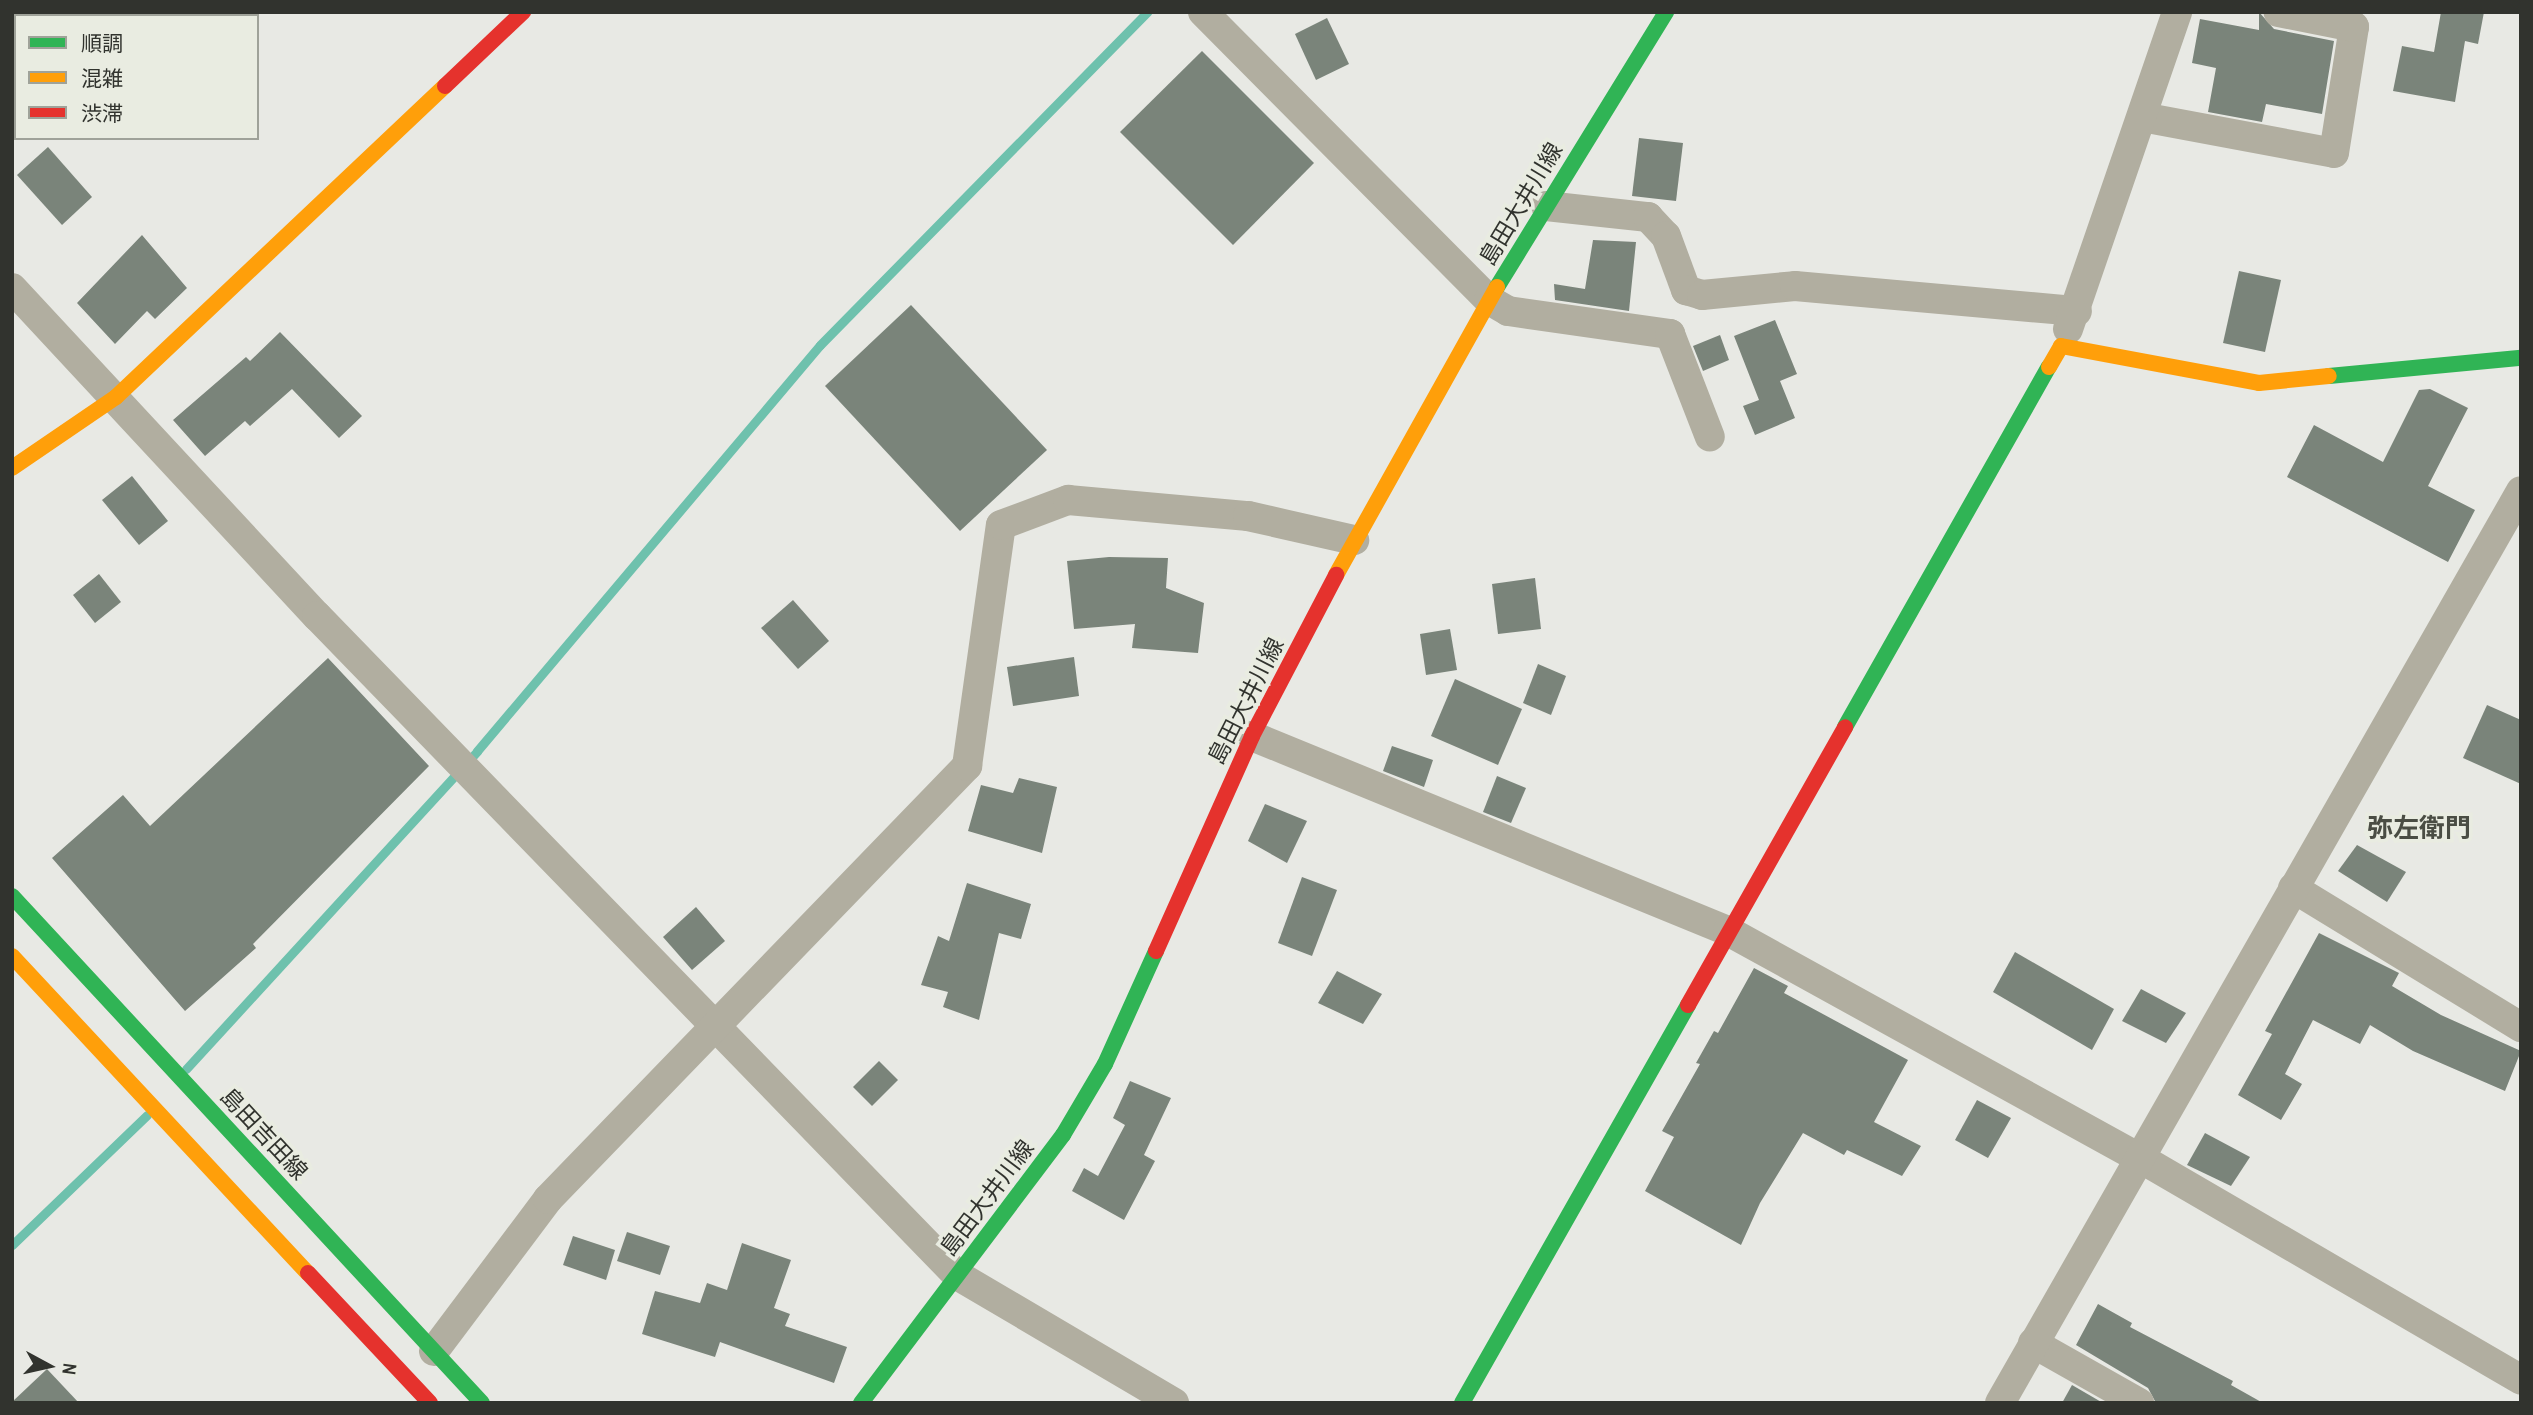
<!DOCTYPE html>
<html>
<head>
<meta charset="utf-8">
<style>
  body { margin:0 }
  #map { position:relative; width:2533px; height:1415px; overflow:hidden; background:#e8e9e4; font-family:"Archivo Narrow","Noto Sans JP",sans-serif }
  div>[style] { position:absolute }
  .stream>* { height:9px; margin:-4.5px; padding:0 4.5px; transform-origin:4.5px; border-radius:4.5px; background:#6ec1ad }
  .building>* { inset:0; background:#7a847a }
  .street>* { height:30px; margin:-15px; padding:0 15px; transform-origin:15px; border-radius:15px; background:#b1aea0 }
  .fast>* { height:16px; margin:-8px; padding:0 8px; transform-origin:8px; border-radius:8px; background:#30b455 }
  .slow>* { height:16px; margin:-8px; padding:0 8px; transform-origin:8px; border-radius:8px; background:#ff9f0a }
  .jam>* { height:16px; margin:-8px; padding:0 8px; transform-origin:8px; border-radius:8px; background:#e5322d }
  span { translate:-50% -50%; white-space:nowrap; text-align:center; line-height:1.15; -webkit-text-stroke:7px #e9ece1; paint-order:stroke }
  .street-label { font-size:23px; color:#31332e }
  .quarter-label { font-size:26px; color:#4a4d44; font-weight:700 }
  .frame { position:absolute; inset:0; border:14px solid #31332e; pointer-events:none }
  .legend { position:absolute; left:14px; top:14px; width:245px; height:126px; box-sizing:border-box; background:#e9ece1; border:2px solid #9fa299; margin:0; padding:9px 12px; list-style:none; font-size:21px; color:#31332e }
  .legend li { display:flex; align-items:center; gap:14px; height:35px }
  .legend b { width:35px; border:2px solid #9fa299 }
  .north { position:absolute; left:14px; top:1331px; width:70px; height:70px; -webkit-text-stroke:5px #e9ece1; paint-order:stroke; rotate:98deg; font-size:19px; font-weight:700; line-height:28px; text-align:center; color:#31332e }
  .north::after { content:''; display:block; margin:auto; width:24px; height:32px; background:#31332e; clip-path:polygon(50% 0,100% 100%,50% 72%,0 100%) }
</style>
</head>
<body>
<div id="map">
  <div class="stream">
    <div style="left:186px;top:1069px;width:431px;rotate:-47.5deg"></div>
    <div style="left:477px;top:751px;width:531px;rotate:-49.81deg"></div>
    <div style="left:820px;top:345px;width:467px;rotate:-45.5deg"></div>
    <div style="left:12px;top:1245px;width:187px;rotate:-43.9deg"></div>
  </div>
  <div class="building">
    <div style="clip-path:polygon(2259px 12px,2274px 29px,2334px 41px,2322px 114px,2266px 104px,2262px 122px,2208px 112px,2216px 68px,2192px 63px,2200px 19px,2259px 30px)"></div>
    <div style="clip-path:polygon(2441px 12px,2484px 12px,2478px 44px,2465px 41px,2455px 102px,2393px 91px,2402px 46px,2434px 52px)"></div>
    <div style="clip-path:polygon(1327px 18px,1349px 64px,1316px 80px,1295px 34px)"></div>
    <div style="clip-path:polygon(1202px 51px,1314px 163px,1233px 245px,1120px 132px)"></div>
    <div style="clip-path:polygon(1639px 138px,1683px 143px,1676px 201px,1632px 196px)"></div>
    <div style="clip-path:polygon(48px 147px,92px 197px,62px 225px,17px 175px)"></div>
    <div style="clip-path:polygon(142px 235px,187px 288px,155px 319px,147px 311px,115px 344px,77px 303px)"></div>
    <div style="clip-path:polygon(1593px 240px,1636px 242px,1629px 311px,1555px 300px,1554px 284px,1585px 289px)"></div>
    <div style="clip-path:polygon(2239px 271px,2281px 280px,2265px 352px,2223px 343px)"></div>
    <div style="clip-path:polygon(911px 305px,1047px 450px,960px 531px,825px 386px)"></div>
    <div style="clip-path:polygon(1775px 320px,1797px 374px,1780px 381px,1795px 418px,1755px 435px,1743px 406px,1759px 400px,1734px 336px)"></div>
    <div style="clip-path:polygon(280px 332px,362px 416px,339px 438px,292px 389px,250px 426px,245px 421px,205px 456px,173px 420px,246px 357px,250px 361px)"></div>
    <div style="clip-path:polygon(1720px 335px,1729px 360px,1703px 371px,1693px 346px)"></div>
    <div style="clip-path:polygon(2430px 389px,2468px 408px,2428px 486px,2475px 510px,2448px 562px,2287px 477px,2314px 425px,2383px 462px,2419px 390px)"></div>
    <div style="clip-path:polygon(132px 476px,168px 521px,139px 545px,102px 500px)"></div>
    <div style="clip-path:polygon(1109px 557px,1168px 558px,1166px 588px,1204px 603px,1198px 653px,1132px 648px,1135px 624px,1074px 629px,1067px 561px)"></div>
    <div style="clip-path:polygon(99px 574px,121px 602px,95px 623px,73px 595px)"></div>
    <div style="clip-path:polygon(1535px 578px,1541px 629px,1498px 634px,1492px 584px)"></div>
    <div style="clip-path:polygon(793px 600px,829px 641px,798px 669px,761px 628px)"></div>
    <div style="clip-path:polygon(1450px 629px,1457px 670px,1426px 675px,1420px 634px)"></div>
    <div style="clip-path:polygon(1074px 657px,1079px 696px,1013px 706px,1007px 667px)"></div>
    <div style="clip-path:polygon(328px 658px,429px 766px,253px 944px,256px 948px,185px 1011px,52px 858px,123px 795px,150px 826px)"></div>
    <div style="clip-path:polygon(1538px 664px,1566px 676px,1551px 715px,1523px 703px)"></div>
    <div style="clip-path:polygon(1455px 679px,1522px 709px,1498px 765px,1431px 736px)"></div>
    <div style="clip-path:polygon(2487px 705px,2521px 720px,2521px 784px,2463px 758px)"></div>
    <div style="clip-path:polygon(1392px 746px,1433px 760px,1424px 787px,1383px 771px)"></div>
    <div style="clip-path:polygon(1497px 776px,1526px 788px,1511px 823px,1483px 812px)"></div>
    <div style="clip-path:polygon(1019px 778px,1057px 787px,1042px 853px,968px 831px,981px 785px,1013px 793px)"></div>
    <div style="clip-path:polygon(1265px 804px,1307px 821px,1287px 863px,1248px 841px)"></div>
    <div style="clip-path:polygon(2357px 845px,2406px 872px,2387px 902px,2338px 871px)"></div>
    <div style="clip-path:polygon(1302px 877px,1337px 890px,1312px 956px,1278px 943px)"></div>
    <div style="clip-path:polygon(967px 883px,1031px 904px,1021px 939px,999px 933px,979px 1020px,943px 1007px,948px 992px,921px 985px,938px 936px,949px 941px)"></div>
    <div style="clip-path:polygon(696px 907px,725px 941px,692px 970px,663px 937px)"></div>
    <div style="clip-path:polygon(2319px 933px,2399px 973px,2392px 986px,2441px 1015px,2521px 1051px,2505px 1091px,2413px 1051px,2370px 1025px,2360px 1044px,2313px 1020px,2285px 1074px,2302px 1084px,2281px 1120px,2238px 1095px,2272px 1034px,2265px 1031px)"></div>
    <div style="clip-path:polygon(2015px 952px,2114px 1009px,2092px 1050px,1993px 992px)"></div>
    <div style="clip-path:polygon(1754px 968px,1788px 986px,1784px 993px,1908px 1060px,1874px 1122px,1921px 1146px,1902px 1176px,1847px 1150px,1844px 1155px,1803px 1133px,1760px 1203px,1741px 1245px,1645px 1191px,1674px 1137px,1662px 1131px,1700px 1064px,1696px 1063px,1714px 1031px,1718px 1033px)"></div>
    <div style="clip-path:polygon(1337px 971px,1382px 994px,1363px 1024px,1318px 1003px)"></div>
    <div style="clip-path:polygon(2141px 989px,2186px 1013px,2166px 1043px,2122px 1021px)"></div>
    <div style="clip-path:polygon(879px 1061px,898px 1080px,872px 1106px,853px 1087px)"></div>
    <div style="clip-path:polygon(1130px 1081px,1171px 1098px,1144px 1155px,1155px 1161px,1124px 1220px,1072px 1191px,1084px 1168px,1098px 1176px,1125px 1125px,1113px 1118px)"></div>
    <div style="clip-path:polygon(1977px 1100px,2011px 1118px,1988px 1158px,1955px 1140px)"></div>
    <div style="clip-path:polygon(2205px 1133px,2250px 1157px,2231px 1186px,2187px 1165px)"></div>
    <div style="clip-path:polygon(627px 1232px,670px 1246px,660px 1275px,617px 1261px)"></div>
    <div style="clip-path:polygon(573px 1236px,615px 1250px,606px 1280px,563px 1265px)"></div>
    <div style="clip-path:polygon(742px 1243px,791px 1260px,774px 1308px,790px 1314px,785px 1326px,847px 1347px,834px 1383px,720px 1342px,715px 1357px,642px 1334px,655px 1291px,700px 1303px,707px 1283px,727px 1290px)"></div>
    <div style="clip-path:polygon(2098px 1304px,2132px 1323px,2130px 1327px,2233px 1381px,2231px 1385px,2263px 1403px,2156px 1403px,2148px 1388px,2076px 1345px)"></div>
    <div style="clip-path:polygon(47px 1369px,79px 1403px,12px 1403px,12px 1402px)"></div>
    <div style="clip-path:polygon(2072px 1385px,2103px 1403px,2062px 1403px)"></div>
  </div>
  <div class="street">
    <div style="left:1203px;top:12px;width:406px;rotate:45.2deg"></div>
    <div style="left:1489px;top:300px;width:22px;rotate:30deg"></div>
    <div style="left:1508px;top:311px;width:164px;rotate:8.1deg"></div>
    <div style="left:1670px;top:334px;width:110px;rotate:68.8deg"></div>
    <div style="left:2142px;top:117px;width:195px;rotate:10.6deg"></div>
    <div style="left:2334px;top:153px;width:128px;rotate:-81deg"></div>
    <div style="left:2354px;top:27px;width:77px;rotate:-168.8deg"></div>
    <div style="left:1546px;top:206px;width:103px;rotate:6.2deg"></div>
    <div style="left:1648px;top:217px;width:26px;rotate:47deg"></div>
    <div style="left:1666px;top:236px;width:58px;rotate:69.7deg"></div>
    <div style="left:1686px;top:290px;width:17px;rotate:17deg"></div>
    <div style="left:1702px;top:295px;width:93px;rotate:-5.5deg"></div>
    <div style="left:1795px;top:286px;width:283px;rotate:5.1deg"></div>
    <div style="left:12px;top:288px;width:448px;rotate:47.1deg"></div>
    <div style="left:317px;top:616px;width:919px;rotate:45.84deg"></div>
    <div style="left:957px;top:1275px;width:252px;rotate:30.5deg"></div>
    <div style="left:2068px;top:329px;width:335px;rotate:-71deg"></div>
    <div style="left:1252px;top:736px;width:514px;rotate:22.28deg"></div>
    <div style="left:1728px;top:931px;width:470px;rotate:28.9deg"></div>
    <div style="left:2140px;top:1158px;width:441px;rotate:30.2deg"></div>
    <div style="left:2293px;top:888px;width:267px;rotate:31.4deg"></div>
    <div style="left:2033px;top:1343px;width:122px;rotate:29.5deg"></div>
    <div style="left:434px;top:1351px;width:190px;rotate:-53.1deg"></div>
    <div style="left:548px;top:1199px;width:603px;rotate:-45.94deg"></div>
    <div style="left:967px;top:766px;width:243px;rotate:-82deg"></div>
    <div style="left:1001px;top:525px;width:72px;rotate:-20.5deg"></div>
    <div style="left:1068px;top:500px;width:181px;rotate:5.1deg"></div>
    <div style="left:1248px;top:516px;width:109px;rotate:12.8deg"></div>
    <div style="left:2000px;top:1403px;width:1050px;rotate:-60.26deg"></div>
  </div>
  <div class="fast">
    <div style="left:1497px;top:287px;width:323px;rotate:-58.4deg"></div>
    <div style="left:2329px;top:376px;width:193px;rotate:-5.4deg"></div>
    <div style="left:1845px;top:727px;width:414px;rotate:-60.5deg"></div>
    <div style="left:12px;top:896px;width:691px;rotate:47.17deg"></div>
    <div style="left:861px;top:1403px;width:336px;rotate:-53deg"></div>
    <div style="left:1063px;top:1135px;width:82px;rotate:-59.4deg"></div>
    <div style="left:1105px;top:1064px;width:124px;rotate:-65.7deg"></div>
    <div style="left:1462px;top:1403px;width:458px;rotate:-60.4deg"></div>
  </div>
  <div class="slow">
    <div style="left:2049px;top:367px;width:24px;rotate:-60deg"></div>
    <div style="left:2061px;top:346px;width:201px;rotate:10.6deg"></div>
    <div style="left:2259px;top:383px;width:70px;rotate:-5.7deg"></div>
    <div style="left:12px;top:468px;width:126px;rotate:-34.3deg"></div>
    <div style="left:116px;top:397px;width:453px;rotate:-43.4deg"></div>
    <div style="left:1336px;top:575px;width:330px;rotate:-60.8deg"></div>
    <div style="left:12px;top:956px;width:434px;rotate:47deg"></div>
  </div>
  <div class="jam">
    <div style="left:445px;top:86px;width:108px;rotate:-43.5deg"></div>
    <div style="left:1156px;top:951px;width:235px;rotate:-65.9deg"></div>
    <div style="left:1252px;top:736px;width:182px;rotate:-62.4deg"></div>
    <div style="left:1688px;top:1005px;width:319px;rotate:-60.5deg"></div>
    <div style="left:308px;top:1273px;width:178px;rotate:46.8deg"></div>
  </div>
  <div class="street-label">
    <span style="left:1521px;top:204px;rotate:-59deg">島田大井川線</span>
    <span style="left:1246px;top:701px;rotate:-63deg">島田大井川線</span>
    <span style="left:264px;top:1134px;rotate:47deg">島田吉田線</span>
    <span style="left:987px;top:1198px;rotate:-53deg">島田大井川線</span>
  </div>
  <div class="quarter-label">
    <span style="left:2419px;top:828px">弥左衛門</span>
  </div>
  <div class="frame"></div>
  <ul class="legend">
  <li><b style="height:9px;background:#30b455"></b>順調</li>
  <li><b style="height:9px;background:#ff9f0a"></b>混雑</li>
  <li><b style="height:9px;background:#e5322d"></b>渋滞</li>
  </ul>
  <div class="north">N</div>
</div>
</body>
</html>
